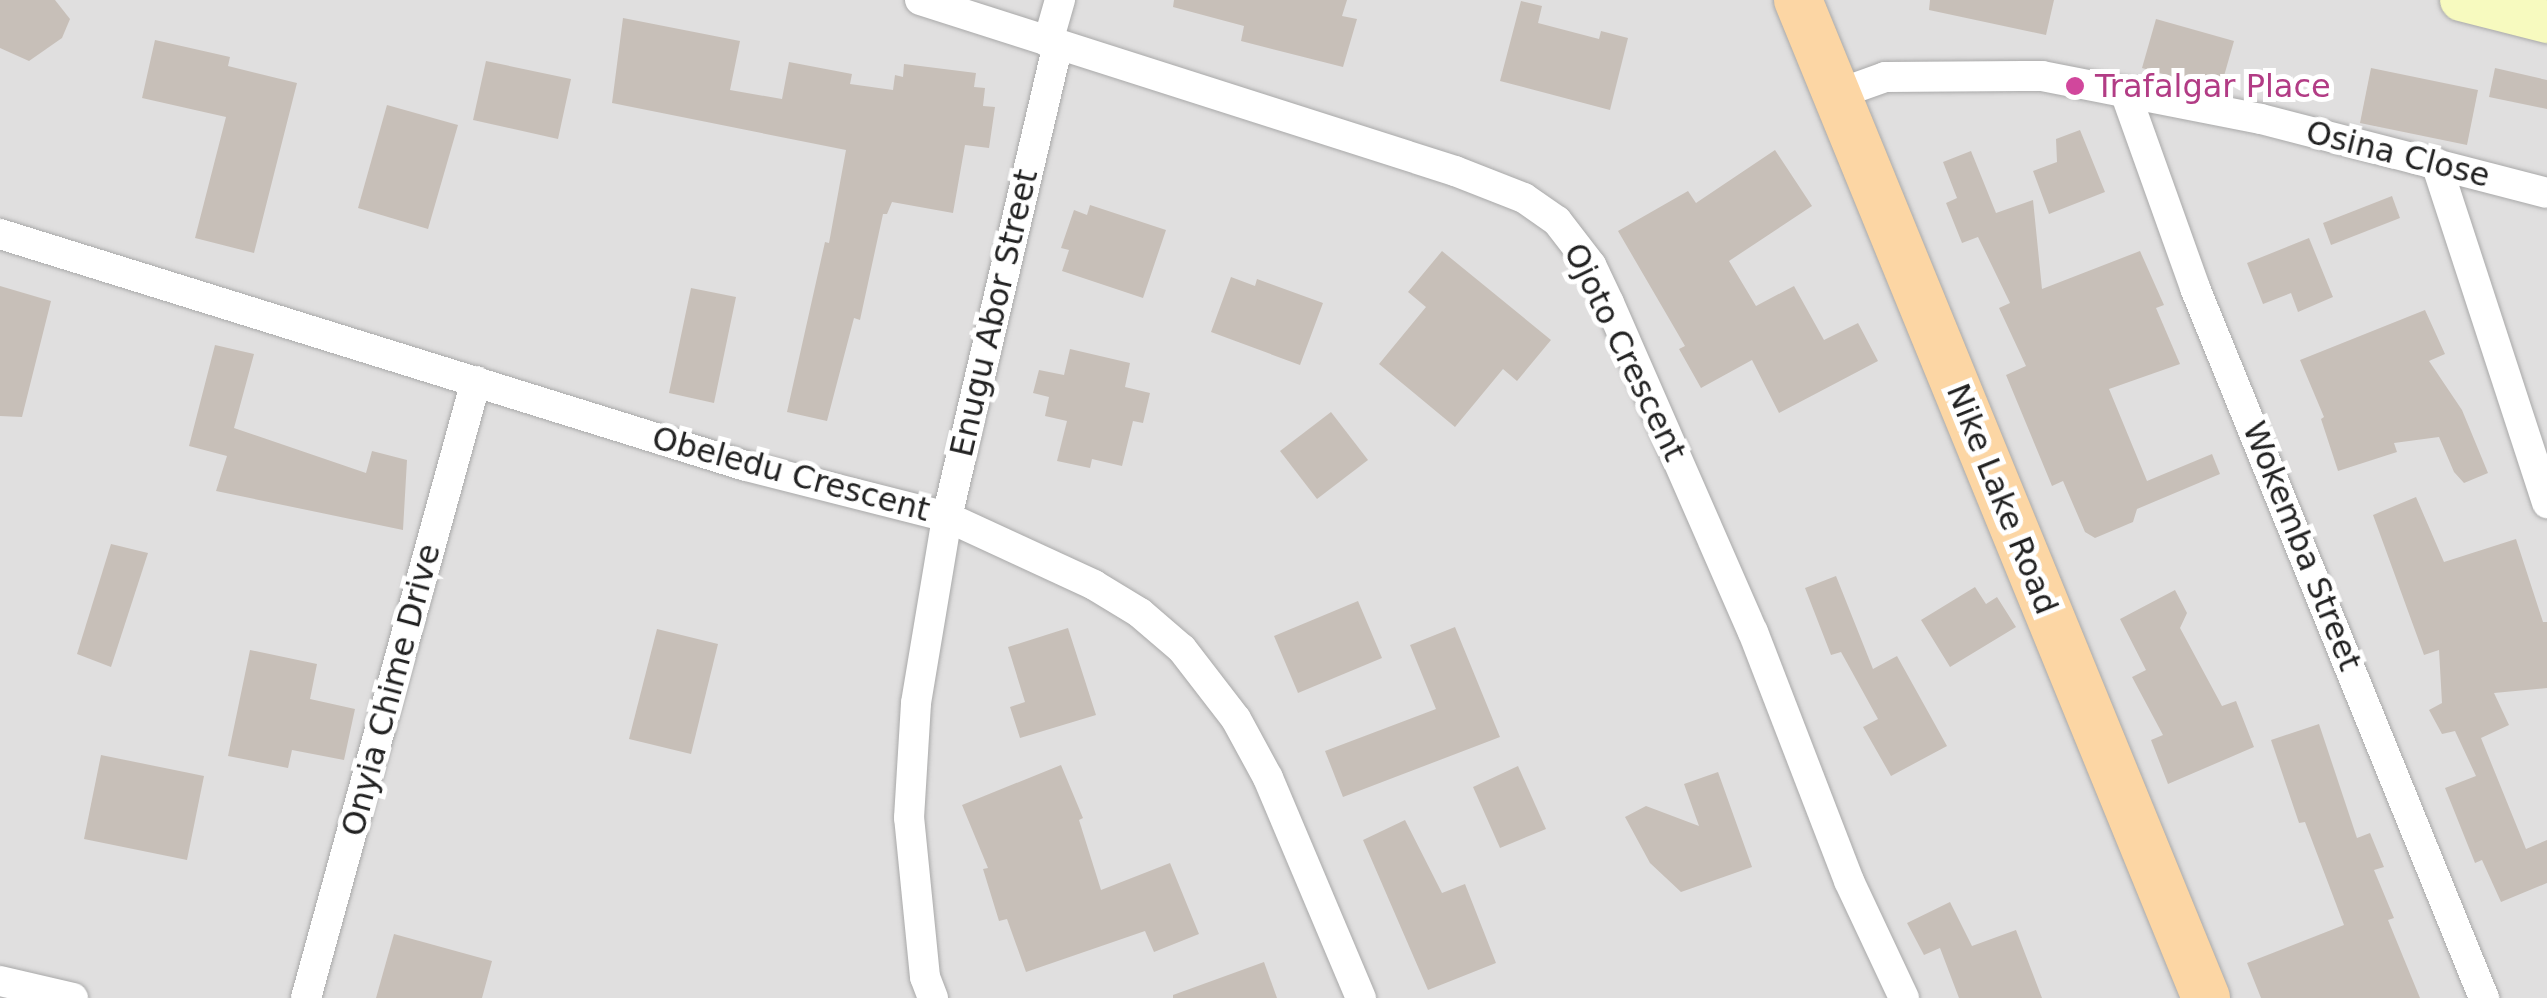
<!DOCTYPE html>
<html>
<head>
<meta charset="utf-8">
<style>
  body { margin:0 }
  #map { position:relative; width:2547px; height:998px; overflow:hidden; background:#f2efe9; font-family:"DejaVu Sans",sans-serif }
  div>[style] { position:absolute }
  .residential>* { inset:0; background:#e0dfdf }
  .building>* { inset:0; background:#c7bfb8 }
  .roads { filter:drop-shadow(0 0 2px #a9a9a9) drop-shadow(0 0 2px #a9a9a9) }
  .street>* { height:30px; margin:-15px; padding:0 15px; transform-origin:15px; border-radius:15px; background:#fff }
  .secondary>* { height:42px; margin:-21px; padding:0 21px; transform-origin:21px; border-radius:21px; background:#f7fabf }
  .primary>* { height:48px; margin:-24px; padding:0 24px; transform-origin:24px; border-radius:24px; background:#fcd6a4 }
  .dots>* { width:28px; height:28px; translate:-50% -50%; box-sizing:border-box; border:5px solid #fff; border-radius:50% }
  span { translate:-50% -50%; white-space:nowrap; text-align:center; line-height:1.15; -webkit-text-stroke:10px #fff; paint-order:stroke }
  .hotel-label { font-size:32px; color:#b23c85 }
  .left { translate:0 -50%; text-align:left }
  .street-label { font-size:32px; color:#222 }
</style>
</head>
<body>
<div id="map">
  <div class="residential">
    <div style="clip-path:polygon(0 0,2547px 0,2547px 998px,0 998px)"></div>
  </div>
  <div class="building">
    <div style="clip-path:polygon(0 0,55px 0,70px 19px,62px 38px,29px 61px,0 48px)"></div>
    <div style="clip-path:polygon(1174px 0,1347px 0,1342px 16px,1357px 19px,1343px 67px,1241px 41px,1244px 26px,1173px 7px)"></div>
    <div style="clip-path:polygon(1930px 0,2054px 0,2046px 35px,1929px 10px)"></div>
    <div style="clip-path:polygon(1521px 1px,1542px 6px,1538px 23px,1599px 39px,1601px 31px,1628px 38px,1610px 110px,1500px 81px)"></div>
    <div style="clip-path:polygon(623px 18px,740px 41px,730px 90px,782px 99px,789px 62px,852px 74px,850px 84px,893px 90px,895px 75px,903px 77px,904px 64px,976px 73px,974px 87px,985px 88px,983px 106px,995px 107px,989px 148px,965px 145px,953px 213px,892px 202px,887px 214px,883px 214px,860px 320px,854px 318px,827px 421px,787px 412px,825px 242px,829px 243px,846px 150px,612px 103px)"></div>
    <div style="clip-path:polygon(2156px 19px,2234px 41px,2220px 90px,2142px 68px)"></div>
    <div style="clip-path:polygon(155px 40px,230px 57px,228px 66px,297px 83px,254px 253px,195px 238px,226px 117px,142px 98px)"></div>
    <div style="clip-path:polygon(486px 61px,571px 79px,558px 139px,473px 120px)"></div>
    <div style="clip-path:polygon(2371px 68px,2478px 90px,2467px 145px,2360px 123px)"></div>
    <div style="clip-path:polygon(2495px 68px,2547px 80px,2547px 109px,2489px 97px)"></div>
    <div style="clip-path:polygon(387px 105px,458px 125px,428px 229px,358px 208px)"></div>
    <div style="clip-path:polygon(2080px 130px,2105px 192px,2049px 214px,2033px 171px,2057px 162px,2056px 139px)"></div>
    <div style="clip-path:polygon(1775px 150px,1812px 206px,1729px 261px,1756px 306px,1794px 286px,1824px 340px,1858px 323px,1878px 361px,1779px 413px,1752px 360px,1701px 388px,1679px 349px,1685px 346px,1618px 231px,1688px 191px,1696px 203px)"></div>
    <div style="clip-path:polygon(1971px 151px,1996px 213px,2033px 200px,2042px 289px,2140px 251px,2164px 305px,2156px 308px,2180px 364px,2109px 389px,2147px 481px,2212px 454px,2220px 474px,2137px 509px,2133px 522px,2095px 538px,2085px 532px,2063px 481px,2052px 486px,2006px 375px,2026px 366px,1999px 308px,2010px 303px,1978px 237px,1962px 243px,1946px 203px,1957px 198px,1943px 162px)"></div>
    <div style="clip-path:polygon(2392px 196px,2400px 218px,2331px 245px,2323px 223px)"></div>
    <div style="clip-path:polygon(1090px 205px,1166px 230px,1143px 298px,1062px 271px,1069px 250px,1061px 248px,1074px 210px,1087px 215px)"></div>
    <div style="clip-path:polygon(2309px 238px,2333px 297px,2298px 312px,2291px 293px,2263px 304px,2247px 263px)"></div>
    <div style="clip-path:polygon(1442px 251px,1551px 340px,1517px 381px,1503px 369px,1455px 427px,1379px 364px,1426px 307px,1408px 292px)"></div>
    <div style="clip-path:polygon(1231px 277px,1255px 286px,1257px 279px,1323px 303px,1300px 365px,1211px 332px)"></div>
    <div style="clip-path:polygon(0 286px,51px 301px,22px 417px,0 416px)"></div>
    <div style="clip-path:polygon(691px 288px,736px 297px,714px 403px,669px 393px)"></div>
    <div style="clip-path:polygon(2425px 310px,2445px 354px,2429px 361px,2462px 410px,2488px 473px,2464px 483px,2454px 472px,2439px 437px,2394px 443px,2397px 452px,2338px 471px,2321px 419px,2324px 417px,2300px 360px)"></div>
    <div style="clip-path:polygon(215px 345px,254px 354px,234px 428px,366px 473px,372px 451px,407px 460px,403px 530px,216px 491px,227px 456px,189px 446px)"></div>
    <div style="clip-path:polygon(1070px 349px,1130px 363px,1125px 387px,1150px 393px,1143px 423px,1133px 421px,1122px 466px,1092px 459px,1090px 468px,1057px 461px,1067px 421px,1045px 416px,1049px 397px,1033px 393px,1039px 370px,1064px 375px)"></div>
    <div style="clip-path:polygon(1331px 412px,1368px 460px,1317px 499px,1280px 451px)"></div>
    <div style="clip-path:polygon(2416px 497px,2444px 562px,2516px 539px,2543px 622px,2547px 622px,2547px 688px,2494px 693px,2509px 725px,2481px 738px,2526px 849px,2547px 840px,2547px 883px,2501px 902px,2482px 860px,2475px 863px,2445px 788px,2476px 776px,2455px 731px,2442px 734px,2429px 710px,2442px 703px,2439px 650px,2424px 655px,2373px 515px)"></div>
    <div style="clip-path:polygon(111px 544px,148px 553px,111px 667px,77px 654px)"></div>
    <div style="clip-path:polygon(1836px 576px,1873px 669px,1897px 656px,1947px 746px,1891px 776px,1863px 727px,1878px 719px,1841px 652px,1831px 655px,1805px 588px)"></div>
    <div style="clip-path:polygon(1975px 587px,1986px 604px,1997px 597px,2016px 627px,1950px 667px,1921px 620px)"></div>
    <div style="clip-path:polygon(2175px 590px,2187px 613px,2180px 628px,2222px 706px,2236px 701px,2254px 747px,2168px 784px,2151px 740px,2163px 735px,2132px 677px,2146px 670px,2120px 619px)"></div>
    <div style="clip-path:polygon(1358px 601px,1382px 658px,1298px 693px,1274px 636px)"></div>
    <div style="clip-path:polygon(1455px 627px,1500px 737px,1343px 797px,1325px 751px,1436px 709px,1410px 645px)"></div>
    <div style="clip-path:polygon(1068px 628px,1096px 715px,1020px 738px,1010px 707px,1025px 702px,1008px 647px)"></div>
    <div style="clip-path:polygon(657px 629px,718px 644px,691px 754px,629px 739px)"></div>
    <div style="clip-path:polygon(250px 650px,317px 664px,310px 699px,355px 709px,344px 760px,292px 750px,288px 768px,228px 756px)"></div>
    <div style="clip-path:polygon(2319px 724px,2357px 838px,2370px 833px,2384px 867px,2374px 870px,2394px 918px,2388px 920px,2420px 998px,2261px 998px,2247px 963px,2344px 925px,2305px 822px,2299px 823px,2271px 740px)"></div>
    <div style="clip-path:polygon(101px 755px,204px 776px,187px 860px,84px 839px)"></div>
    <div style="clip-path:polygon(1061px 765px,1083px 818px,1079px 820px,1101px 890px,1170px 863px,1199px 934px,1154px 952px,1145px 931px,1026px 972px,1007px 919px,999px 921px,983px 869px,988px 868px,962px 805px)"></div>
    <div style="clip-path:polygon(1518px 766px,1546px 829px,1500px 848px,1473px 787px)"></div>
    <div style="clip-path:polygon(1718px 772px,1752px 867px,1681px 892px,1650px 863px,1625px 817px,1646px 806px,1699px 826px,1684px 784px)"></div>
    <div style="clip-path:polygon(1405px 820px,1442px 893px,1465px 884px,1496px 963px,1428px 990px,1363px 840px)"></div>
    <div style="clip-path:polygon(1950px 902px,1972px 946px,2016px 930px,2042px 998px,1959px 998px,1940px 948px,1924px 955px,1907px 923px)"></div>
    <div style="clip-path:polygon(394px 934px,492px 961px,482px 998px,376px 998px)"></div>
    <div style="clip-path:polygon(1264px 962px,1277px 998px,1173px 998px,1173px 995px)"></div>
  </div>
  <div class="roads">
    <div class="street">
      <div style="left:920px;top:0;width:562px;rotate:17.73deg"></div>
      <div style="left:1455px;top:171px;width:74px;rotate:21.4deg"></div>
      <div style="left:1524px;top:198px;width:40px;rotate:34.9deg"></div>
      <div style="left:1557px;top:221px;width:56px;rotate:52.3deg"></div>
      <div style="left:1591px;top:265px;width:42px;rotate:64.7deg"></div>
      <div style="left:1609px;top:303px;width:359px;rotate:66.4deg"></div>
      <div style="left:1753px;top:632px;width:267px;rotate:68.9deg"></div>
      <div style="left:1849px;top:881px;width:129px;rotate:64.8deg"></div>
      <div style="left:1048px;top:42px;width:44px;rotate:-74.1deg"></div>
      <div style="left:2125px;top:92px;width:208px;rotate:70.3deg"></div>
      <div style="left:2195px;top:288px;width:767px;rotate:67.85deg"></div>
      <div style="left:1835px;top:95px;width:53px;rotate:-19.8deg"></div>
      <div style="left:1885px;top:77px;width:157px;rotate:-0.4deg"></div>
      <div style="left:2042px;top:76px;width:223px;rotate:11.1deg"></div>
      <div style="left:2261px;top:119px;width:295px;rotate:14.5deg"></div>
      <div style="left:2436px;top:163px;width:358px;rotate:71.9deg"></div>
      <div style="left:0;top:234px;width:781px;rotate:17.28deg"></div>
      <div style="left:746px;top:466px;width:207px;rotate:14.2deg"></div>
      <div style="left:947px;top:517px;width:162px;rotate:24.8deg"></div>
      <div style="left:1094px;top:585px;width:54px;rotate:31.3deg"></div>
      <div style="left:1140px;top:613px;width:55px;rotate:40.6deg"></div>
      <div style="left:1182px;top:649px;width:88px;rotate:52.4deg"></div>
      <div style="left:1236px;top:719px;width:67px;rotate:61.5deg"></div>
      <div style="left:1268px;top:778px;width:239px;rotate:67.1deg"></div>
      <div style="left:0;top:981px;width:75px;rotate:13.1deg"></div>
      <div style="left:306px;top:998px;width:640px;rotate:-74.6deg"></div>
      <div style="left:933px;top:998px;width:22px;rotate:-111deg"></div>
      <div style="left:925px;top:977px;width:160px;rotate:-95.7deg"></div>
      <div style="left:909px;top:818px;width:115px;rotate:-86.5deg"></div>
      <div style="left:916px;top:703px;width:189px;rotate:-80.5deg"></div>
      <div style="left:947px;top:517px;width:485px;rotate:-76.8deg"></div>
    </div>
    <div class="secondary">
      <div style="left:2461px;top:0;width:89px;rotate:14.3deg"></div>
    </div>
    <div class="primary">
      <div style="left:1798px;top:0;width:1078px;rotate:67.76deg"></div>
    </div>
  </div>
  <div class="dots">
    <div style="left:2075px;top:86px;background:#d1479c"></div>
  </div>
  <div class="hotel-label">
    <span class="left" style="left:2095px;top:86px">Trafalgar Place</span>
  </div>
  <div class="street-label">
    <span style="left:2398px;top:154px;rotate:14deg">Osina Close</span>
    <span style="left:994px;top:313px;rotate:-77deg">Enugu Abor Street</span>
    <span style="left:1625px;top:352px;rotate:64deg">Ojoto Crescent</span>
    <span style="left:791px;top:474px;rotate:15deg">Obeledu Crescent</span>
    <span style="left:2002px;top:499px;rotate:68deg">Nike Lake Road</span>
    <span style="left:2302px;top:546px;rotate:68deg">Wokemba Street</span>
    <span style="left:391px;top:690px;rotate:-75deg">Onyia Chime Drive</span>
  </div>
</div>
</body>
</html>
